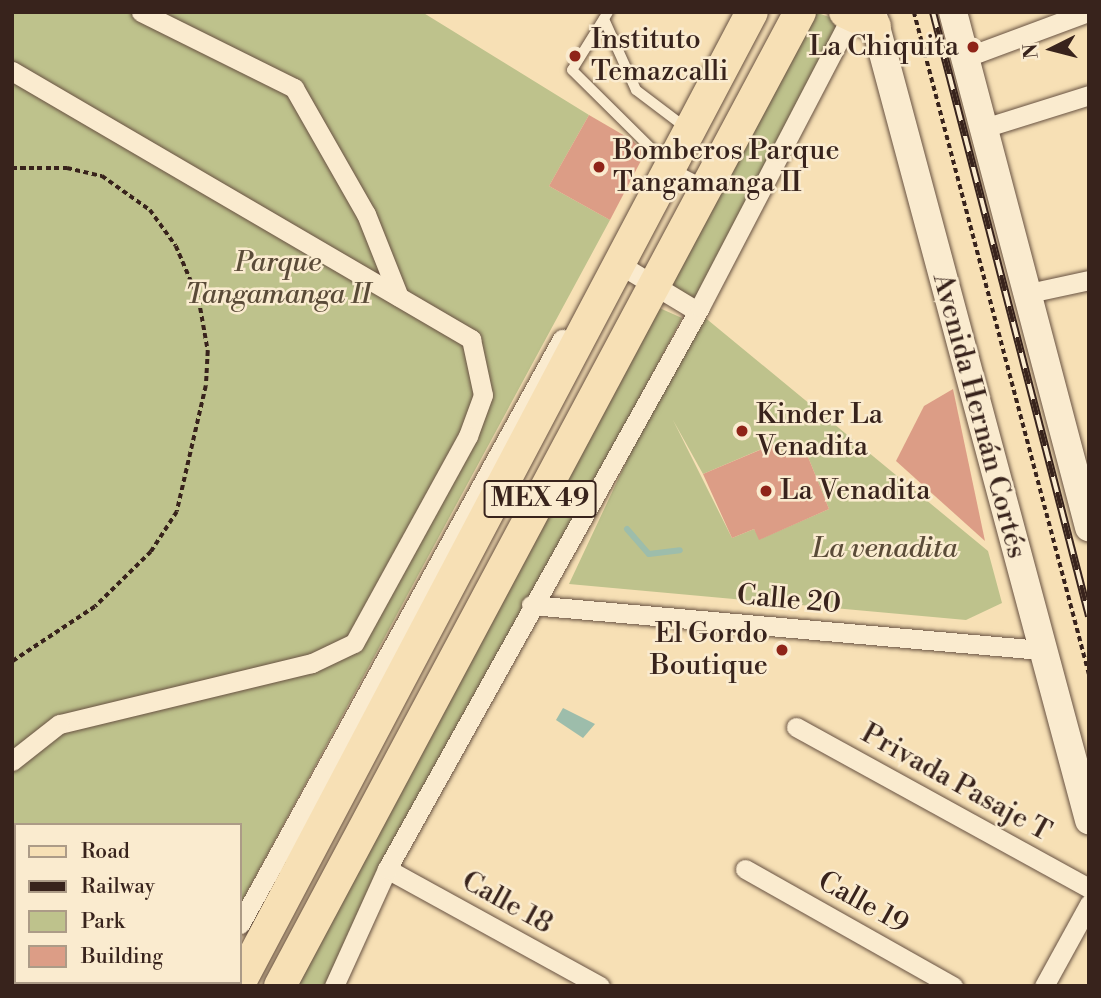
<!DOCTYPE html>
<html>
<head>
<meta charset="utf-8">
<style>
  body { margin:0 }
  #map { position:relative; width:1101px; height:998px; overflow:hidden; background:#f7e0b5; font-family:"Libre Bodoni",serif }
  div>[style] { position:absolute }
  .green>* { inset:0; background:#bec28c }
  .water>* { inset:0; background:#9dbdab }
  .stream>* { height:6px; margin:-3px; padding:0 3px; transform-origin:3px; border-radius:3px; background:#9dbdab }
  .building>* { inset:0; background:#dc9d86 }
  .path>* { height:3.5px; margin-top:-1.75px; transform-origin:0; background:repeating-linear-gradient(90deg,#38231c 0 5px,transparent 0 8.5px) }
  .roads { filter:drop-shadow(0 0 2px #685242) drop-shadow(0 0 2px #685242) }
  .service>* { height:10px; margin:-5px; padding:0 5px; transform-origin:5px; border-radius:5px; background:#faebcf }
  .minor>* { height:19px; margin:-9.5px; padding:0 9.5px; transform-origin:9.5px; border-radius:9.5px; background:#faebcf }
  .secondary>* { height:28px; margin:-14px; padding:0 14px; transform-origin:14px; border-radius:14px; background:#faebcf }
  .primary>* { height:32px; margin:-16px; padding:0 16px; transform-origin:16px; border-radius:16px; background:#f7e0b5 }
  .rail>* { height:8px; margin-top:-4px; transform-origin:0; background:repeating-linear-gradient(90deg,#faebcf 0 16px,#38231c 0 32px); box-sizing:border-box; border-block:2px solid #38231c }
  .dots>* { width:19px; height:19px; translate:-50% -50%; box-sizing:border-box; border:4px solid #faebcf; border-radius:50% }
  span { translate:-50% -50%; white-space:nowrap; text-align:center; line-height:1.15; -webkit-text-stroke:5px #faebcf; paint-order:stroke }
  .shield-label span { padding:2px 5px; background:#faebcf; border:2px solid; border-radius:5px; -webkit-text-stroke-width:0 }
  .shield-label { font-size:26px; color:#38231c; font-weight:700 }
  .poi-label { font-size:28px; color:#38231c }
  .left { translate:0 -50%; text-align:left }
  .right { translate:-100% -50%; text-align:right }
  .park-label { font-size:28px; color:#5a4b38; font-style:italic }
  .street-label { font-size:28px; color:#38231c }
  .frame { position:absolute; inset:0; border:14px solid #38231c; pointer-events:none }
  .legend { position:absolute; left:14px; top:823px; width:228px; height:161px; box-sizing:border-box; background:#faebcf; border:2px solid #ac9b87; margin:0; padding:9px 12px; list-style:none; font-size:21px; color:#38231c }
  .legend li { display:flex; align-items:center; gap:14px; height:35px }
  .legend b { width:35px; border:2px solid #ac9b87 }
  .north { position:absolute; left:1017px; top:14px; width:70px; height:70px; -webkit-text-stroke:5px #faebcf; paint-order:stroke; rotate:264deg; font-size:19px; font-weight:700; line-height:28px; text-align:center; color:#38231c }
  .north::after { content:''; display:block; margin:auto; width:24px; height:32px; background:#38231c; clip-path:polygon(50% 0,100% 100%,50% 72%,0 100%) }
</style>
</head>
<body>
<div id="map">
  <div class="green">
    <div style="clip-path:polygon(12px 12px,422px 12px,589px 115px,549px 186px,610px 220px,240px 905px,240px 825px,16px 825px,16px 982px,198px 982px,196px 986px,12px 986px)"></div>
    <div style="clip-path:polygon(815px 12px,849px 24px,700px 307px,668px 287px)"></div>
    <div style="clip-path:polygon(646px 302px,682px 318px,330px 986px,298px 986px)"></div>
    <div style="clip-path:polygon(evenodd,697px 311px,988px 551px,1002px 603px,966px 620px,569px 584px,697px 311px,673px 420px,703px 474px,778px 442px,783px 455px,804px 447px,829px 509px,760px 539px,754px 529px,732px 538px,673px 420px)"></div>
  </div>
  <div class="water">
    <div style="clip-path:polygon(563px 708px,595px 724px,583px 738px,556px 720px)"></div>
  </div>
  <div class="stream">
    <div style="left:627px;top:529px;width:33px;rotate:49deg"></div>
    <div style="left:649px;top:554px;width:31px;rotate:-7deg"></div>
  </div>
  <div class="building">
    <div style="clip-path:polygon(589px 115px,632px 140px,645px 153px,610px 220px,549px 186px)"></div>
    <div style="clip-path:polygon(953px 389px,985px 541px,896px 461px,924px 406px)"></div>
    <div style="clip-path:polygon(779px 442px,783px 455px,804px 447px,829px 509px,759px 540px,754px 529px,732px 538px,703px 474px)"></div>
  </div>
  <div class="path">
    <div style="left:914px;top:12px;width:685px;rotate:75.19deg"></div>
    <div style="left:12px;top:168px;width:55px"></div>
    <div style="left:67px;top:168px;width:36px;rotate:13deg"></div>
    <div style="left:102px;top:176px;width:59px;rotate:35.3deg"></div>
    <div style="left:150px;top:210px;width:44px;rotate:54.2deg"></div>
    <div style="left:176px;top:246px;width:59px;rotate:66.9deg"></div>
    <div style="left:199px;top:300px;width:52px;rotate:80deg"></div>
    <div style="left:208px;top:351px;width:35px;rotate:93deg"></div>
    <div style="left:206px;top:386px;width:129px;rotate:103deg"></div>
    <div style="left:177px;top:512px;width:48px;rotate:123deg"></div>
    <div style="left:151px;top:552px;width:78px;rotate:135.5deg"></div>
    <div style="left:95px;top:607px;width:100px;rotate:146.5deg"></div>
  </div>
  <div class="roads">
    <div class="service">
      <div style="left:608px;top:12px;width:68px;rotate:121.8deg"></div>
      <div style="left:572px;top:70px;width:139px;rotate:44.7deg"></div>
      <div style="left:671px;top:168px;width:37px;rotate:27deg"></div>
      <div style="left:604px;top:19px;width:78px;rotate:65.7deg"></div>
      <div style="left:636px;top:90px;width:63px;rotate:37.2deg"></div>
    </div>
    <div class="minor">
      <div style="left:141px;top:12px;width:171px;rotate:26.4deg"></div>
      <div style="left:294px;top:88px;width:145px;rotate:60.3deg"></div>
      <div style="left:366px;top:214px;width:89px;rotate:68.3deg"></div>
      <div style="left:964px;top:58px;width:132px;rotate:-20.4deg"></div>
      <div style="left:12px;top:71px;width:532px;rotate:30.28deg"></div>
      <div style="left:471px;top:339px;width:57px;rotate:77.9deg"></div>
      <div style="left:483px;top:395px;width:44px;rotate:110.1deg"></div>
      <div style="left:468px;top:436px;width:236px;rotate:118.8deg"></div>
      <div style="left:354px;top:643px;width:47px;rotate:154.5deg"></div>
      <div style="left:312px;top:663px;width:260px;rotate:166.4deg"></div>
      <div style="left:59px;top:724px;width:60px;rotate:141.8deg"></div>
      <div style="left:984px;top:128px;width:110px;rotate:-17.4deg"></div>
      <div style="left:613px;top:271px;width:9px;rotate:-49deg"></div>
      <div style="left:619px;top:264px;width:91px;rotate:31.1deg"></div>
      <div style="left:1029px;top:293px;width:61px;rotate:-12.2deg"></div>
      <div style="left:531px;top:605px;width:512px;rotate:5.04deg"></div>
      <div style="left:796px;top:727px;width:334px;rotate:28.8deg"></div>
      <div style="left:387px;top:869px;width:243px;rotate:28.8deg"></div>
      <div style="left:745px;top:869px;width:239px;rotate:29.4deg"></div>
      <div style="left:240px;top:924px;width:668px;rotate:-61.17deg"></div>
      <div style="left:161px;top:986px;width:7px;rotate:-34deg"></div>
      <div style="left:208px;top:986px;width:4px;rotate:-63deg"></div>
      <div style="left:334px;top:986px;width:128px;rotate:-65.6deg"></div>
      <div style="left:387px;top:869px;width:643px;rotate:-60.88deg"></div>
      <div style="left:700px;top:307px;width:329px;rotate:-62.5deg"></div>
      <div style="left:1044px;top:986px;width:94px;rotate:-61.2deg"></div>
    </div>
    <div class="secondary">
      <div style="left:872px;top:12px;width:837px;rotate:74.97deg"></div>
      <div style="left:953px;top:12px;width:533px;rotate:75.21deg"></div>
    </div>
    <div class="primary">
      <div style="left:845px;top:12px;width:33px;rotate:25deg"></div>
      <div style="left:238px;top:986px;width:1101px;rotate:-62.18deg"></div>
      <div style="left:280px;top:986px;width:1104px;rotate:-61.9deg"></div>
    </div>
  </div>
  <div class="rail">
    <div style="left:933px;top:12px;width:624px;rotate:75.52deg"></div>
  </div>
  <div class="dots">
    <div style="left:973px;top:47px;background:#8f2418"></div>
    <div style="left:575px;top:56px;background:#8f2418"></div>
    <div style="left:599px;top:167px;background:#8f2418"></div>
    <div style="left:742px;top:431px;background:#8f2418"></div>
    <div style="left:766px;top:491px;background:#8f2418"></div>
    <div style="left:782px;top:650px;background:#8f2418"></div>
  </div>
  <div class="shield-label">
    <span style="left:540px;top:499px">MEX 49</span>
  </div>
  <div class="poi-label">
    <span class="left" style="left:591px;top:56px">Instituto<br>Temazcalli</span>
    <span class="right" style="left:959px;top:47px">La Chiquita</span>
    <span class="left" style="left:613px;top:167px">Bomberos Parque<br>Tangamanga II</span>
    <span class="left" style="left:756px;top:431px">Kinder La<br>Venadita</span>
    <span class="left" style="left:780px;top:491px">La Venadita</span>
    <span class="right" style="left:768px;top:650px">El Gordo<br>Boutique</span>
  </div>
  <div class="park-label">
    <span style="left:278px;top:279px">Parque<br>Tangamanga II</span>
    <span style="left:885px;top:549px">La venadita</span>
  </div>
  <div class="street-label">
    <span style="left:979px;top:416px;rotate:75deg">Avenida Hernán Cortés</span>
    <span style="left:789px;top:600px;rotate:5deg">Calle 20</span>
    <span style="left:956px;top:783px;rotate:29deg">Privada Pasaje T</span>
    <span style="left:507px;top:903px;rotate:29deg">Calle 18</span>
    <span style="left:863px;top:903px;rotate:29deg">Calle 19</span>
  </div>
  <div class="frame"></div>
  <ul class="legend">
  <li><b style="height:9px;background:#f7e0b5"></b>Road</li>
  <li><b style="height:9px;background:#38231c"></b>Railway</li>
  <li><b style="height:19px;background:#bec28c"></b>Park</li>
  <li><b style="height:19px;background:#dc9d86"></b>Building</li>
  </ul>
  <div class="north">N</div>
</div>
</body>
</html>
